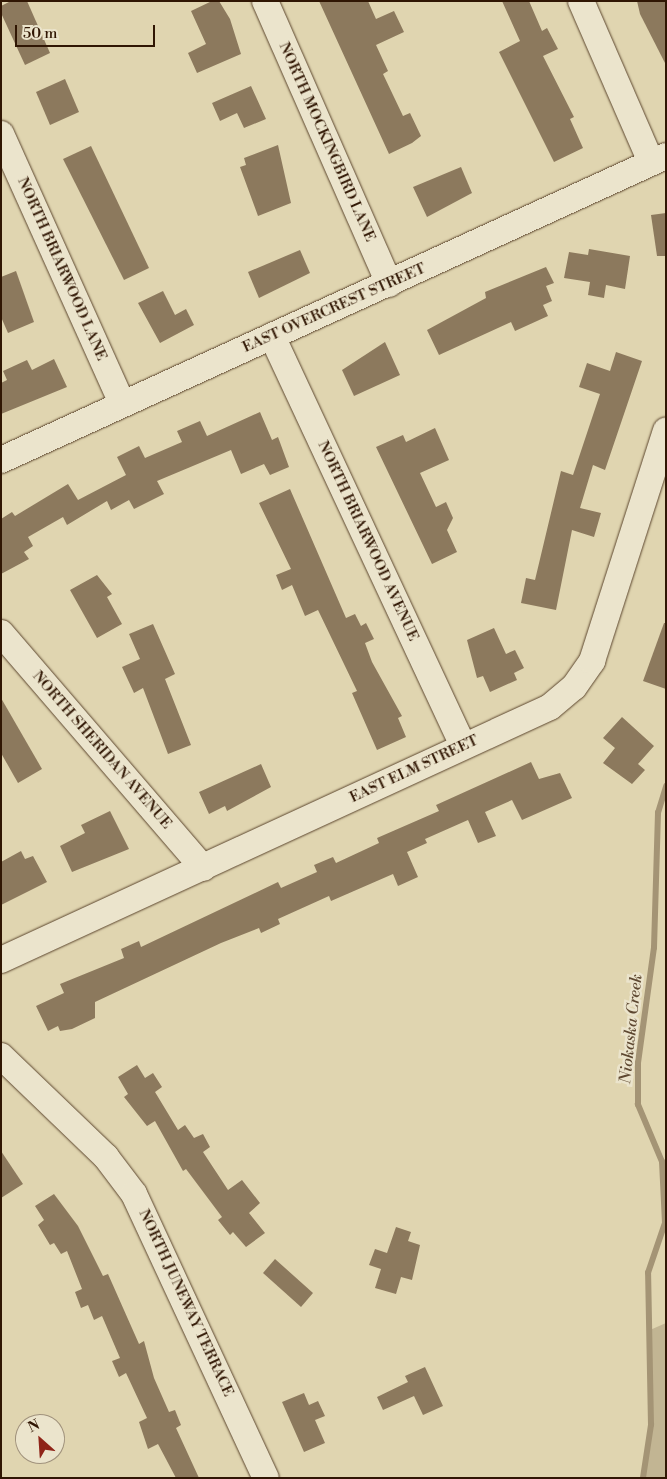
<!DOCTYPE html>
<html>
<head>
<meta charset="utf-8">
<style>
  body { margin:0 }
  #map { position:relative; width:667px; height:1479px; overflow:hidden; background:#e0d5b0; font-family:"Libre Bodoni",serif }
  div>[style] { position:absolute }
  .green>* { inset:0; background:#c2b593 }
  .stream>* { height:5.5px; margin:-2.75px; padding:0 2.75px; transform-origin:2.75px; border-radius:2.75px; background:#a49475 }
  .building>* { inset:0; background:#8c795d }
  .roads { filter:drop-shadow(0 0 1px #5c462e) drop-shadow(0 0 1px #5c462e) }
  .minor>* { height:26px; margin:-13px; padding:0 13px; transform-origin:13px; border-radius:13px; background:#ebe4cc }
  span { translate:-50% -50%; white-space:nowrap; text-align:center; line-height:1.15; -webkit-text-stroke:5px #ebe4cc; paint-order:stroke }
  .street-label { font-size:15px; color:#301603 }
  .water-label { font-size:16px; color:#5e4831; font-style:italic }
  .frame { position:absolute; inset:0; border:2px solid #301603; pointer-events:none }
  .north { position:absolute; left:15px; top:1414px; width:50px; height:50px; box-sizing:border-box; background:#ebe4cc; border:1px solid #a0927c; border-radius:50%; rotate:334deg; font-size:14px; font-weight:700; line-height:20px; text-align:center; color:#301603 }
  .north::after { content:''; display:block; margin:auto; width:18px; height:22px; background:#8f2418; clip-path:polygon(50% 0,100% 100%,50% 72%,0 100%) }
  .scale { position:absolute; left:15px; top:25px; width:140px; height:22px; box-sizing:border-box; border:2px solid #301603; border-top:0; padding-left:6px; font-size:15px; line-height:18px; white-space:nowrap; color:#301603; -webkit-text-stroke:4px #ebe4cc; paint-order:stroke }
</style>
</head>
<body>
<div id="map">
  <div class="green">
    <div style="clip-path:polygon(666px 1323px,666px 1478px,643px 1478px,651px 1425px,650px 1330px)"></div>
  </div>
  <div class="stream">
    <div style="left:643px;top:1478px;width:54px;rotate:-81.4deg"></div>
    <div style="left:651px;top:1425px;width:152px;rotate:-91.1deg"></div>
    <div style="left:648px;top:1273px;width:53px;rotate:-71.2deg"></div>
    <div style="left:665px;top:1223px;width:61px;rotate:-92.8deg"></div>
    <div style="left:662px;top:1162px;width:62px;rotate:-112.8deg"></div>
    <div style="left:638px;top:1105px;width:42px;rotate:-90deg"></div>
    <div style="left:638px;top:1063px;width:116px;rotate:-82.1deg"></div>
    <div style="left:654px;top:948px;width:135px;rotate:-88.3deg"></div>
    <div style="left:658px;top:813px;width:28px;rotate:-73deg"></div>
  </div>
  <div class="building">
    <div style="clip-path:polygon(11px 1px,27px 1px,50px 53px,25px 65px,1px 13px,1px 6px)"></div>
    <div style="clip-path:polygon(212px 1px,219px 1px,230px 19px,241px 54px,197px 73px,188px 53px,206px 44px,191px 11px)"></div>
    <div style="clip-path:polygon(319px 1px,368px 1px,376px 19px,394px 11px,404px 32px,376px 45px,388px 71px,383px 74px,403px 116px,410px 113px,421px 136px,412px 143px,389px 154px)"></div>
    <div style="clip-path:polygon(502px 1px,529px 1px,542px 31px,547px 28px,558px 49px,543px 56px,574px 117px,570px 119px,583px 148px,554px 162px,499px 52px,520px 41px)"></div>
    <div style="clip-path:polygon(637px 1px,666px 1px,666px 65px,640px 14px)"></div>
    <div style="clip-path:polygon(65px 79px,79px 112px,50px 125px,36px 92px)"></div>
    <div style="clip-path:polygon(251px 86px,266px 119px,244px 128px,237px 113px,220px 121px,212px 103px)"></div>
    <div style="clip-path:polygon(278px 145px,291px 203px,258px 216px,240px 167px,246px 165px,244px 158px)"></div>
    <div style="clip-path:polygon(91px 146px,149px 268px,124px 280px,63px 159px)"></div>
    <div style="clip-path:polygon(461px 167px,472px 193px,427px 217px,413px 187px)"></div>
    <div style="clip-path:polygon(666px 213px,666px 256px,657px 256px,651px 215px)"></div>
    <div style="clip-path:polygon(589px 249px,630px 256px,625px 289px,606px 285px,604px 298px,588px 295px,590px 282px,564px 278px,569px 252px,588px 255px)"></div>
    <div style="clip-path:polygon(300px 250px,310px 273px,259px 298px,248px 272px)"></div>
    <div style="clip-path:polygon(546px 267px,554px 283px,546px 286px,552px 301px,543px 305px,548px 316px,515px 331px,511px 322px,439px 355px,427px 330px,486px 298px,485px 292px)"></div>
    <div style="clip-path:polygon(16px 271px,34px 322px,8px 333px,1px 317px,1px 277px)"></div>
    <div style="clip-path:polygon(163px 291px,175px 315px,186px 309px,194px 325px,160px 343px,138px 303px)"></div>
    <div style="clip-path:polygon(385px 342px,400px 375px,354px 396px,342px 370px)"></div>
    <div style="clip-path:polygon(616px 352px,642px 361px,605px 470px,593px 465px,580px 508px,601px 513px,594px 537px,572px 530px,556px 610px,521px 603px,526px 578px,535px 580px,561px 471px,573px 475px,600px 394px,579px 387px,587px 363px,610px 371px)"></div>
    <div style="clip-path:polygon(54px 359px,67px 387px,1px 414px,1px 383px,7px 380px,3px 371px,27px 360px,32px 370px)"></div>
    <div style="clip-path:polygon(260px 412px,272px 440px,278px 437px,289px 467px,270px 475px,264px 464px,241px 474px,231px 450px,157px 481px,164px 494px,134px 509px,129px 500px,111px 510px,107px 501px,67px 525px,63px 517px,28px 537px,33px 546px,24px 552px,29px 559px,1px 574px,1px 519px,12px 512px,15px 516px,68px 484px,78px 500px,126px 475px,117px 457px,139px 446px,145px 458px,182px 442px,177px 431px,200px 421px,207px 436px)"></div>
    <div style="clip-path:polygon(435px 428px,449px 460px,420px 473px,436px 507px,446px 502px,453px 518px,447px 530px,457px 552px,432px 564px,376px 447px,403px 435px,406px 442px)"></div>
    <div style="clip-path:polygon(290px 489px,346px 618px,355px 614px,361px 626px,366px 623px,374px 639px,365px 643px,372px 662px,402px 716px,398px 718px,406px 737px,377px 750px,352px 693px,357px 691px,318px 610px,305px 616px,292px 585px,282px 590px,276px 575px,291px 569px,259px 503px)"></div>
    <div style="clip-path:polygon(97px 575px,112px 594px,107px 597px,122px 624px,97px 638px,70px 590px)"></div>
    <div style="clip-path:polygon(664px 623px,666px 623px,666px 689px,643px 681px)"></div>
    <div style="clip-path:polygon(153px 624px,175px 674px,165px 679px,191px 745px,168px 754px,143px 688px,134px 693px,122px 667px,140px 659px,129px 634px)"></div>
    <div style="clip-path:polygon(494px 628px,506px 654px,515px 650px,524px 668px,514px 673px,517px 680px,490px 692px,483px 676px,477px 678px,467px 640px)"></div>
    <div style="clip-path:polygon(1px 698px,42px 769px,18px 783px,1px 753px)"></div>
    <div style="clip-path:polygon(622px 717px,654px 746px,638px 764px,645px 770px,632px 784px,603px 763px,615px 748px,603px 738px)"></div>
    <div style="clip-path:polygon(531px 762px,539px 779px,560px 773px,572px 798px,522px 820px,512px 800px,485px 812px,496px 836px,478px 843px,468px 820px,425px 839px,427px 843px,407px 852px,418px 877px,398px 886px,393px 874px,331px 901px,329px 896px,278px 919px,280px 924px,261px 933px,259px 928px,221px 943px,95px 1002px,95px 1018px,72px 1029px,60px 1031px,58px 1026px,48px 1031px,36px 1006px,64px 993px,60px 984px,124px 958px,121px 949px,139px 941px,141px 947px,278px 882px,281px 888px,317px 872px,314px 865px,333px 857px,336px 863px,379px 843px,377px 838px,439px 811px,436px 805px)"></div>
    <div style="clip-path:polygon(261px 764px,271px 787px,227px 811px,225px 806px,209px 814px,199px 792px)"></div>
    <div style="clip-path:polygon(110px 811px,129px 849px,72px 872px,60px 846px,85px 833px,81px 825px)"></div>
    <div style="clip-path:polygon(21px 851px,25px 859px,33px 856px,47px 882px,1px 905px,1px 862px)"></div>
    <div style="clip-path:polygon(137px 1065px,145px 1078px,153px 1073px,162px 1087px,155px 1092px,178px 1130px,185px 1125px,194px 1138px,203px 1134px,210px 1147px,203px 1152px,228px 1190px,242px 1180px,260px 1203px,249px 1213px,265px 1233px,246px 1247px,233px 1232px,230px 1235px,218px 1220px,222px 1217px,186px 1169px,183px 1171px,155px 1121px,147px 1126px,124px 1097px,128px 1094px,118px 1077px)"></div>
    <div style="clip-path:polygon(1px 1151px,23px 1184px,1px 1198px)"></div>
    <div style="clip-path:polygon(54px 1194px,78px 1226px,103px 1276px,108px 1274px,139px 1344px,144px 1341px,154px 1378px,169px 1412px,175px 1410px,181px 1425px,176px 1428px,199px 1478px,176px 1478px,158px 1444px,148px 1449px,139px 1422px,147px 1418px,126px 1373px,119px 1377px,112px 1361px,120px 1358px,102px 1316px,94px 1320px,88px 1305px,81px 1308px,75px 1292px,82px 1289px,67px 1251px,61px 1254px,54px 1243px,50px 1245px,38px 1225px,44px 1220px,35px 1206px)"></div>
    <div style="clip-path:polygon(396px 1227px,411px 1232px,408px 1241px,420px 1245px,412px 1280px,401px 1277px,396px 1294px,375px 1288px,381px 1269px,369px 1265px,375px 1249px,387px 1253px)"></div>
    <div style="clip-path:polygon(275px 1259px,313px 1293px,301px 1307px,263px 1273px)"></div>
    <div style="clip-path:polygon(425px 1367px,443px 1406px,423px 1415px,414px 1396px,383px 1410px,377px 1397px,408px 1382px,405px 1376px)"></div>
    <div style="clip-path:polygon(304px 1393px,309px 1405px,318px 1401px,325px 1416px,315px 1420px,325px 1443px,304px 1452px,282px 1402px)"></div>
  </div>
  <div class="roads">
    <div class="minor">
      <div style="left:265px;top:1px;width:309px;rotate:66.3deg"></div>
      <div style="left:581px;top:1px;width:176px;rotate:66.5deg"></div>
      <div style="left:1px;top:134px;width:295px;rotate:65.8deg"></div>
      <div style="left:272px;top:336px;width:451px;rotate:65deg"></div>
      <div style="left:1px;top:460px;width:731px;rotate:-24.57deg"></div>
      <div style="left:1px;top:633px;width:310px;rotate:49.3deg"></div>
      <div style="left:1px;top:960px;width:604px;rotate:-24.74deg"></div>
      <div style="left:550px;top:707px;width:31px;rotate:-40deg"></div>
      <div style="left:574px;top:687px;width:32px;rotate:-55deg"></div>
      <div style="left:592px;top:661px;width:242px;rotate:-72.2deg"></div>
      <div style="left:1px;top:1056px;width:146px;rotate:43.9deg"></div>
      <div style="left:106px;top:1157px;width:46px;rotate:52.9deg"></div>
      <div style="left:134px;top:1194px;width:313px;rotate:65.1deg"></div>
    </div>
  </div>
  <div class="street-label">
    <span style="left:327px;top:142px;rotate:66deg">NORTH MOCKINGBIRD LANE</span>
    <span style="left:62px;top:269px;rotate:66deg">NORTH BRIARWOOD LANE</span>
    <span style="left:334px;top:308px;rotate:-24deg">EAST OVERCREST STREET</span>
    <span style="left:368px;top:541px;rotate:65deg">NORTH BRIARWOOD AVENUE</span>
    <span style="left:102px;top:750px;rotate:49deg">NORTH SHERIDAN AVENUE</span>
    <span style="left:414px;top:769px;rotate:-25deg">EAST ELM STREET</span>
    <span style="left:186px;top:1303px;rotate:65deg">NORTH JUNEWAY TERRACE</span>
  </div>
  <div class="water-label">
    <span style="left:631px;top:1029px;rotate:-84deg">Niokaska Creek</span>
  </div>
  <div class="frame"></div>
  <div class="north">N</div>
  <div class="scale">50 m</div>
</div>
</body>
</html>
